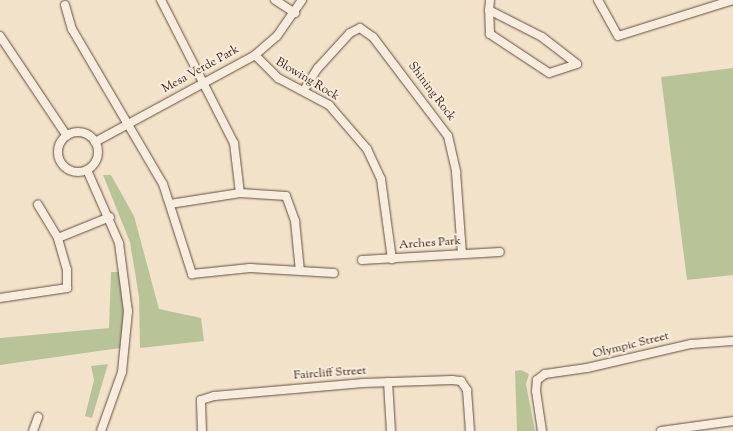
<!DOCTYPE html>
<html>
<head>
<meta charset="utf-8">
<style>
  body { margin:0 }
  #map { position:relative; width:733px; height:431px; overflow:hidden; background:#f2e2ca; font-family:"Sorts Mill Goudy",serif }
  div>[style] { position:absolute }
  .green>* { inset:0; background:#b9c398 }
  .roads { filter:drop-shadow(0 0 1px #644e3f) drop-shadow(0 0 1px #644e3f) }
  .minor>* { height:8px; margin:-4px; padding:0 4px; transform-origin:4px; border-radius:4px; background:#f7ecdd }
  .minor>.ring { margin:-4px; padding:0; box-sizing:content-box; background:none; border:8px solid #f7ecdd; border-radius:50% }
  span { translate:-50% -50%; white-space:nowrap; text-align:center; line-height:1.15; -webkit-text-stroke:4px #f7ecdd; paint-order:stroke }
  .street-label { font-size:12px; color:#351c11 }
</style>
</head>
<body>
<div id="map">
  <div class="green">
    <div style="clip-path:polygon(733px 68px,733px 275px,687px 280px,661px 77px)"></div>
    <div style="clip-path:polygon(103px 175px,111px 175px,134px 216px,159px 309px,201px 318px,204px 341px,140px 348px,139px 297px,130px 242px)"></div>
    <div style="clip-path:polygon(111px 272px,120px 272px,124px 314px,120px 348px,0 365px,0 338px,109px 328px)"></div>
    <div style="clip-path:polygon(108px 364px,92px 418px,85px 416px,94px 380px,91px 366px)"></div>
    <div style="clip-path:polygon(521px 370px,529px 374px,526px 384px,535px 431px,517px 431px,515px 371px)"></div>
  </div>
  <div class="roads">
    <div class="minor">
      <div style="left:161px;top:0;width:161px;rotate:63deg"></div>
      <div style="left:234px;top:143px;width:50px;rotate:83.2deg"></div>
      <div style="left:275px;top:0;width:24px;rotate:33deg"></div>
      <div style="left:598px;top:0;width:41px;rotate:60.9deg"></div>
      <div style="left:618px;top:36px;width:121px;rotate:-17.4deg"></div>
      <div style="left:65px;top:5px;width:25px;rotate:74deg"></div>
      <div style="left:72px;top:29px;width:180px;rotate:59.6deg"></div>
      <div style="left:163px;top:184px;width:95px;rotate:72.1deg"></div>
      <div style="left:192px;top:274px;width:58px;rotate:-5.9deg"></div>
      <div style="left:250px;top:268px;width:84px;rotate:3.4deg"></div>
      <div style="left:489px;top:10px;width:59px;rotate:27deg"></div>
      <div style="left:542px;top:37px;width:44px;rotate:37.6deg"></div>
      <div style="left:577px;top:64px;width:29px;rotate:162deg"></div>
      <div style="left:549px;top:73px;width:71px;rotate:-146.5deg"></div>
      <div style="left:490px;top:34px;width:24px;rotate:-92deg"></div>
      <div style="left:489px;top:10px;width:10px;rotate:-84deg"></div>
      <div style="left:0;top:36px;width:120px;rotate:56.2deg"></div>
      <div style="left:255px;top:55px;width:33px;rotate:45deg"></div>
      <div style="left:278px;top:78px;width:58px;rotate:27.9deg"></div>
      <div style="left:329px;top:105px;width:58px;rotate:49.2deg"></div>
      <div style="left:367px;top:149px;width:33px;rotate:65deg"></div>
      <div style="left:381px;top:179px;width:81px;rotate:82.2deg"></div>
      <div style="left:304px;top:90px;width:26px;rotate:-58deg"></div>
      <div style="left:318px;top:68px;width:47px;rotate:-47.6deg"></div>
      <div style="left:350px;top:33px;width:11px;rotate:-27deg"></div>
      <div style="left:360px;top:28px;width:16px;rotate:35deg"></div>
      <div style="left:373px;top:37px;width:124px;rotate:52.9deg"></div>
      <div style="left:448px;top:136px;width:37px;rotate:77deg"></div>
      <div style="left:456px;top:172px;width:82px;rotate:85.8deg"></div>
      <div class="ring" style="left:58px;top:132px;width:32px;height:32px"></div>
      <div style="left:95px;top:142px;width:182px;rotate:-28.5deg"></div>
      <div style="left:255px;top:55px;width:29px;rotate:-41deg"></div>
      <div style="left:277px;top:36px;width:44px;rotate:-55.2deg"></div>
      <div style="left:87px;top:170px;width:80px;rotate:66.3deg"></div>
      <div style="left:119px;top:243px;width:69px;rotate:82.5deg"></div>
      <div style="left:128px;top:311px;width:61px;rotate:95.6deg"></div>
      <div style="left:122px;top:372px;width:63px;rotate:109.6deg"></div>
      <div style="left:170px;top:204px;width:71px;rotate:-8.9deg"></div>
      <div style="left:240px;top:193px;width:46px;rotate:3.7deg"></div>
      <div style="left:286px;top:196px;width:27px;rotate:70deg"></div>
      <div style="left:295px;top:221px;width:50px;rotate:84.3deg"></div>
      <div style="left:58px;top:238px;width:56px;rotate:-22deg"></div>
      <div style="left:362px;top:260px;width:138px;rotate:-3.3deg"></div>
      <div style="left:0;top:298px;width:68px;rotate:-8.5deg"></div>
      <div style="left:67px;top:288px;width:18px;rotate:-90deg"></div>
      <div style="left:67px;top:270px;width:33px;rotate:-106deg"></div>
      <div style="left:58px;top:238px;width:39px;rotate:-121deg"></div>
      <div style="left:388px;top:382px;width:49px;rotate:86.5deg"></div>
      <div style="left:33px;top:431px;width:15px;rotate:-70deg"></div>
      <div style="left:202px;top:431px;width:31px;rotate:-92deg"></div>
      <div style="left:201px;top:400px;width:14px;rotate:-17deg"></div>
      <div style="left:214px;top:396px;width:150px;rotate:-5deg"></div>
      <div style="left:363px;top:383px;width:89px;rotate:-1.9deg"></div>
      <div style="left:452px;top:380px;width:9px;rotate:6deg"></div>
      <div style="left:461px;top:381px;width:11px;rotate:56deg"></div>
      <div style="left:467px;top:390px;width:41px;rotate:85.8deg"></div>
      <div style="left:542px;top:431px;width:40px;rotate:-98.5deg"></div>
      <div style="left:536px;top:391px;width:11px;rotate:-85deg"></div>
      <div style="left:537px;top:380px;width:10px;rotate:-37deg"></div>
      <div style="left:545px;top:374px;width:42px;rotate:-8.1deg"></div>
      <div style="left:587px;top:368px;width:107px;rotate:-13deg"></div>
      <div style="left:691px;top:344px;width:42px;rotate:-4.1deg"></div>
      <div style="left:661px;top:431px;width:73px;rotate:-7.9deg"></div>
    </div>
  </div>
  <div class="street-label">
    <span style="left:201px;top:70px;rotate:-29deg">Mesa Verde Park</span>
    <span style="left:307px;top:80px;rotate:31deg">Blowing Rock</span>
    <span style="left:431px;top:92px;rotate:53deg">Shining Rock</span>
    <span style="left:430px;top:244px;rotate:-4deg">Arches Park</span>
    <span style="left:631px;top:346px;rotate:-14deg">Olympic Street</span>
    <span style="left:330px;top:374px;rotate:-4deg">Faircliff Street</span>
  </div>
</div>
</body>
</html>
